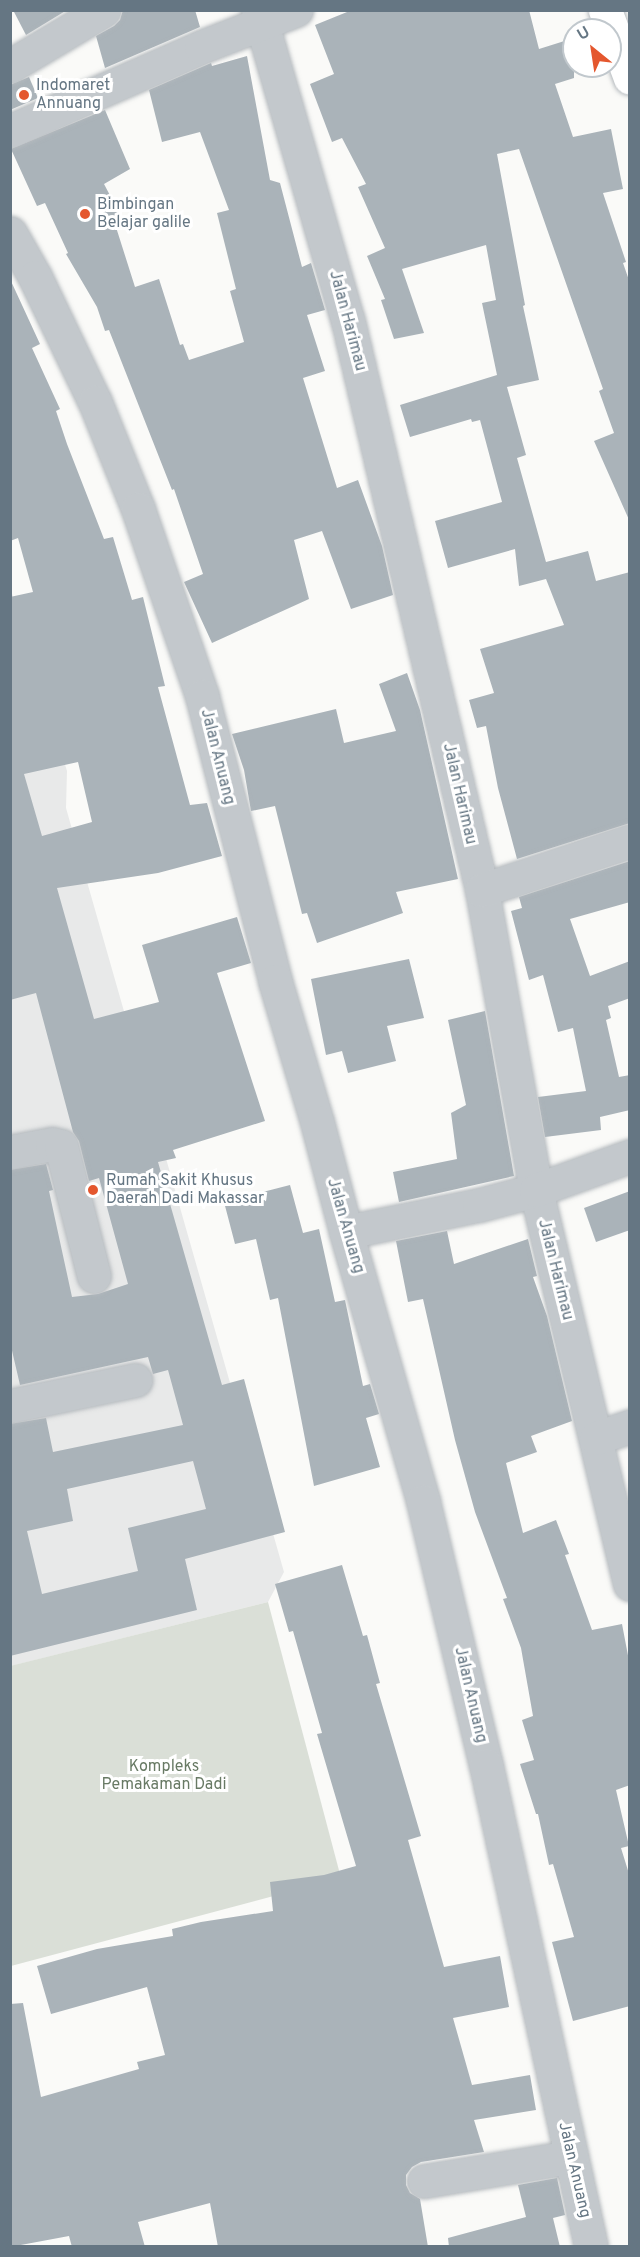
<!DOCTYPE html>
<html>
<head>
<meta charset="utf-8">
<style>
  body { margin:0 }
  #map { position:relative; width:640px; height:2257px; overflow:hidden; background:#fafaf8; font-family:Overpass,sans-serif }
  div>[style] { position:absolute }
  .built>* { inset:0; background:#e8e9e9 }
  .green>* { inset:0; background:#dadfd7 }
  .building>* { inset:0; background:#aab3b9 }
  .roads { filter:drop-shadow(0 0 2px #b5babe) drop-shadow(0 0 2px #b5babe) }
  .minor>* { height:33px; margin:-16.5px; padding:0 16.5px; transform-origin:16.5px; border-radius:16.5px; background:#c3c8cc }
  .major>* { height:33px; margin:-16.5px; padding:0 16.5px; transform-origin:16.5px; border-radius:16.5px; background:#fff }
  .dots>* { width:16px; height:16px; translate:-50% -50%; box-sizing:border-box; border:3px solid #fff; border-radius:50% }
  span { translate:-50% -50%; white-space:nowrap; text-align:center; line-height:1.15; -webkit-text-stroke:6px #fff; paint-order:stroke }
  .poi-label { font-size:16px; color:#657683 }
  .left { translate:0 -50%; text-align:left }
  .street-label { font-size:16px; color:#657683 }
  .park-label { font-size:16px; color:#687a64 }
  .frame { position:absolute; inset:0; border:12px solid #657683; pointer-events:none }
  .north { position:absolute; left:562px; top:18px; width:60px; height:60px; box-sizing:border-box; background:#fff; border:2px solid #c1c8cd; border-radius:50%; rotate:330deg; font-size:16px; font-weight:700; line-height:24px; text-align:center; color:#657683 }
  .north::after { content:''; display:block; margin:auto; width:21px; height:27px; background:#e4572e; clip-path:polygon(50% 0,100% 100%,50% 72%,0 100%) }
</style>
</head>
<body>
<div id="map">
  <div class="built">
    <div style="clip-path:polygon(10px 587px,67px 771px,66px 808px,284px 1572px,268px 1602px,11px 1666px)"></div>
  </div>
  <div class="green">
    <div style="clip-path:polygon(268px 1602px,341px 1878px,11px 1966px,10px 1666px)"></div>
  </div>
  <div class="building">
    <div style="clip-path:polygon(13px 10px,67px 10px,26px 35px)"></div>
    <div style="clip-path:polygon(123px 10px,195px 10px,200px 27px,105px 68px,96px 36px,114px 26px,120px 20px)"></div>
    <div style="clip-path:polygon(352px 10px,529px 10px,539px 49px,574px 38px,574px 78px,555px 84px,573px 137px,611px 129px,623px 189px,603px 193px,626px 262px,623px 263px,630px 283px,630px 522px,594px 441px,614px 433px,599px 391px,603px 389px,519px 149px,497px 154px,525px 305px,523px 306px,539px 380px,507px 387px,526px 455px,517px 458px,546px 562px,588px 551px,596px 581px,630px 572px,630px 823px,517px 859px,498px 788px,486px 726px,477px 728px,469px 700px,494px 693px,480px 649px,564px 625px,546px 579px,519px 586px,515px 549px,448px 568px,435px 521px,502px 502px,480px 420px,472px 422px,471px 419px,410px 437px,400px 405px,497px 375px,482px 303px,496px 300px,486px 245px,402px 269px,424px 333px,394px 339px,381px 300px,385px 299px,367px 256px,385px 248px,358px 187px,366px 184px,342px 138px,332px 142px,310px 84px,334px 74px,315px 25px)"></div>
    <div style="clip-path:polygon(247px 56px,270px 180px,280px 183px,302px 267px,311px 263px,325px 310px,307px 315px,325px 371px,303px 378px,337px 488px,358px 480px,382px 546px,393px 595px,351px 609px,322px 531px,294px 540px,309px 599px,212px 643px,184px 582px,203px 574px,174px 489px,172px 490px,109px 330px,105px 331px,97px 307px,66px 254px,68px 253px,45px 203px,37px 206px,11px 149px,105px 110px,130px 169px,104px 184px,123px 220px,115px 224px,135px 287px,159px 279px,180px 345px,183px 344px,189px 360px,244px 342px,230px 291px,236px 289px,217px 213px,229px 210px,200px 132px,162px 142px,149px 90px,211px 63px,212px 66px)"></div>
    <div style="clip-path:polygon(29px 77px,38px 98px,10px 110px,10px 85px)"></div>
    <div style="clip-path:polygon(evenodd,10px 279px,40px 344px,32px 348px,60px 409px,56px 411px,67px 444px,104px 539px,113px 537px,132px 600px,143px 597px,165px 686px,158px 687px,190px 805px,207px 803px,222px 856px,158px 873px,57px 888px,94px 1019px,159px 1002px,142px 945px,237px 917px,251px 963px,217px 973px,265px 1121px,173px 1150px,176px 1158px,158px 1162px,222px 1385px,244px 1379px,285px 1532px,185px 1559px,197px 1610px,10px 1656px,10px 1424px,46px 1418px,53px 1452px,183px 1425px,168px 1370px,153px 1374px,148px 1357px,20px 1385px,10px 1342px,10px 1170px,46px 1164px,53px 1190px,49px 1191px,72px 1297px,98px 1294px,128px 1284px,99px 1178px,89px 1181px,79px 1141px,73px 1132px,36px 993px,10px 1000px,10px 597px,33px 592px,18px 538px,10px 541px,10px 279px,78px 762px,92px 822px,42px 836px,24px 774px,78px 762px,10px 279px,193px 1461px,206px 1509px,128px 1528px,138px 1571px,42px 1594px,27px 1531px,73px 1521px,67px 1489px,193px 1461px)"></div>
    <div style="clip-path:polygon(407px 673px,420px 710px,458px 879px,396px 892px,403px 913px,317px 943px,307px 913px,302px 914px,275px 806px,251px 811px,244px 770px,232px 734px,336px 709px,344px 743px,396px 731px,379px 684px)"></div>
    <div style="clip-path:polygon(630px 861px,630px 902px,570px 919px,590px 976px,630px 961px,630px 998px,608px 1006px,611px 1018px,606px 1020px,619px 1077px,630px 1075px,630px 1110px,600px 1117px,601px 1130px,545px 1137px,538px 1097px,586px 1091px,573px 1028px,558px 1032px,543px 975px,529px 980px,511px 911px,522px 908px,519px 897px)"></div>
    <div style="clip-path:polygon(409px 959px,424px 1018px,387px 1026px,396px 1061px,348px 1073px,342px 1051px,326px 1055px,311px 979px)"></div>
    <div style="clip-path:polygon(485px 1011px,514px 1176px,399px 1202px,393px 1172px,457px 1159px,451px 1113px,466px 1105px,448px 1020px)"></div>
    <div style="clip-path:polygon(290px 1185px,303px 1233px,319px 1229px,335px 1302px,345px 1300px,363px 1386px,370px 1384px,379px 1414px,366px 1418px,380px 1467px,314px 1486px,278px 1298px,270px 1300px,256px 1239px,235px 1244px,224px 1202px)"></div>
    <div style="clip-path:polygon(630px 1191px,630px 1230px,596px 1242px,584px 1208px)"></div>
    <div style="clip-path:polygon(447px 1231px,454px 1264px,528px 1239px,537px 1276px,533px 1277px,547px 1316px,572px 1421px,531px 1436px,537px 1452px,506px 1463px,523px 1533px,556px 1520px,569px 1554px,565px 1555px,592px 1630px,622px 1624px,630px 1666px,630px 1785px,616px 1790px,629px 1846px,621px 1848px,630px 1877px,630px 2006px,573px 2021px,552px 1942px,574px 1937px,553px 1864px,549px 1865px,538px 1814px,536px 1814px,520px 1764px,534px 1760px,522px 1720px,533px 1716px,521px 1648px,503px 1599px,507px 1598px,475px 1512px,455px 1440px,423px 1299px,408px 1302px,396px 1241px)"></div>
    <div style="clip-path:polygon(342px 1565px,363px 1636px,367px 1635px,380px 1683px,376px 1684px,421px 1836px,408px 1840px,444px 1967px,500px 1956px,509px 2007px,453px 2018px,472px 2085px,530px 2075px,536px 2110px,474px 2120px,484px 2152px,421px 2162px,412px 2167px,406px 2175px,406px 2185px,410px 2193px,420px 2199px,428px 2247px,218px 2247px,210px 2203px,138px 2222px,145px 2247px,72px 2247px,69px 2236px,10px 2247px,10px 2004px,23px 2003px,41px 2097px,139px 2069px,137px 2062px,165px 2055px,147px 1987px,51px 2014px,37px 1966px,97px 1949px,173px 1936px,172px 1929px,201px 1922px,273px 1911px,270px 1882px,324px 1875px,356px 1866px,317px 1734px,322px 1733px,293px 1631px,289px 1632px,275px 1584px)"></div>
    <div style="clip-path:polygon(557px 2178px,565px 2215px,553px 2218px,560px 2247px,449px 2247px,448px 2238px,526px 2217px,518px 2185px)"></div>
  </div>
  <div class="roads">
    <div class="minor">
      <div style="left:258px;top:10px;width:324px;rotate:73.9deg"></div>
      <div style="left:348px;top:321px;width:585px;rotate:76.75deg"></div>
      <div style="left:482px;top:890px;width:305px;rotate:79.8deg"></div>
      <div style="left:536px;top:1190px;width:405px;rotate:76.6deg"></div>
      <div style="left:10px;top:66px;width:109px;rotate:-30.8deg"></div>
      <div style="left:10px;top:131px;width:209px;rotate:-23.7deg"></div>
      <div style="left:201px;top:47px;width:102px;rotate:-21.3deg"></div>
      <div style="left:10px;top:233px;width:51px;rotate:60.4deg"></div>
      <div style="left:35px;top:277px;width:139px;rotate:64.4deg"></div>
      <div style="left:95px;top:402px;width:115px;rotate:68.1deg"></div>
      <div style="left:138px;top:509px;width:198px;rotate:71.1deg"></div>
      <div style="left:202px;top:696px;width:294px;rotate:75.6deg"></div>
      <div style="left:275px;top:981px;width:147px;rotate:73.4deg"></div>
      <div style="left:317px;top:1122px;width:114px;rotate:75.2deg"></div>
      <div style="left:346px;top:1232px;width:280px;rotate:74deg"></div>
      <div style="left:423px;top:1501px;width:271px;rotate:76.6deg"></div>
      <div style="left:486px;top:1765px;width:492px;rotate:77.7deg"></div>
      <div style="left:482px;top:890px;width:156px;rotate:-18.3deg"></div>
      <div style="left:10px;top:1152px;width:43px;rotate:-10.8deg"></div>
      <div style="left:52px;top:1144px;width:9px;rotate:13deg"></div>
      <div style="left:61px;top:1146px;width:134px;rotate:75.8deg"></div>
      <div style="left:346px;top:1232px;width:136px;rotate:-11.5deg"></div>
      <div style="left:479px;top:1205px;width:59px;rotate:-14.7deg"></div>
      <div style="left:536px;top:1190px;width:100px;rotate:-19.9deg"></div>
      <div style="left:10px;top:1406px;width:128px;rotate:-11.7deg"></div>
      <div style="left:596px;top:1438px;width:36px;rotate:-19deg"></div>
      <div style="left:424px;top:2181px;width:149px;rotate:-9.3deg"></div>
    </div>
    <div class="major">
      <div style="left:605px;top:10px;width:72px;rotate:69.8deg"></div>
    </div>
  </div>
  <div class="dots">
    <div style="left:24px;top:95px;background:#e4572e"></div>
    <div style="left:85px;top:214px;background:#e4572e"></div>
    <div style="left:93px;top:1190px;background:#e4572e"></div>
  </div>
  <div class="poi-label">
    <span class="left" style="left:36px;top:95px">Indomaret<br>Annuang</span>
    <span class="left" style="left:97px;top:214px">Bimbingan<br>Belajar galile</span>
    <span class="left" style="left:106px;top:1190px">Rumah Sakit Khusus<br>Daerah Dadi Makassar</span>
  </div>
  <div class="street-label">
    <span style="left:347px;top:321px;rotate:75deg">Jalan Harimau</span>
    <span style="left:217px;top:757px;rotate:76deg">Jalan Anuang</span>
    <span style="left:459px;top:794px;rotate:77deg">Jalan Harimau</span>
    <span style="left:345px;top:1226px;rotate:74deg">Jalan Anuang</span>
    <span style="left:555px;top:1270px;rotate:76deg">Jalan Harimau</span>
    <span style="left:470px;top:1695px;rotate:77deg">Jalan Anuang</span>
    <span style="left:574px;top:2170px;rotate:77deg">Jalan Anuang</span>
  </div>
  <div class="park-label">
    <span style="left:164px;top:1776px">Kompleks<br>Pemakaman Dadi</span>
  </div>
  <div class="frame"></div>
  <div class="north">U</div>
</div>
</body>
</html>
